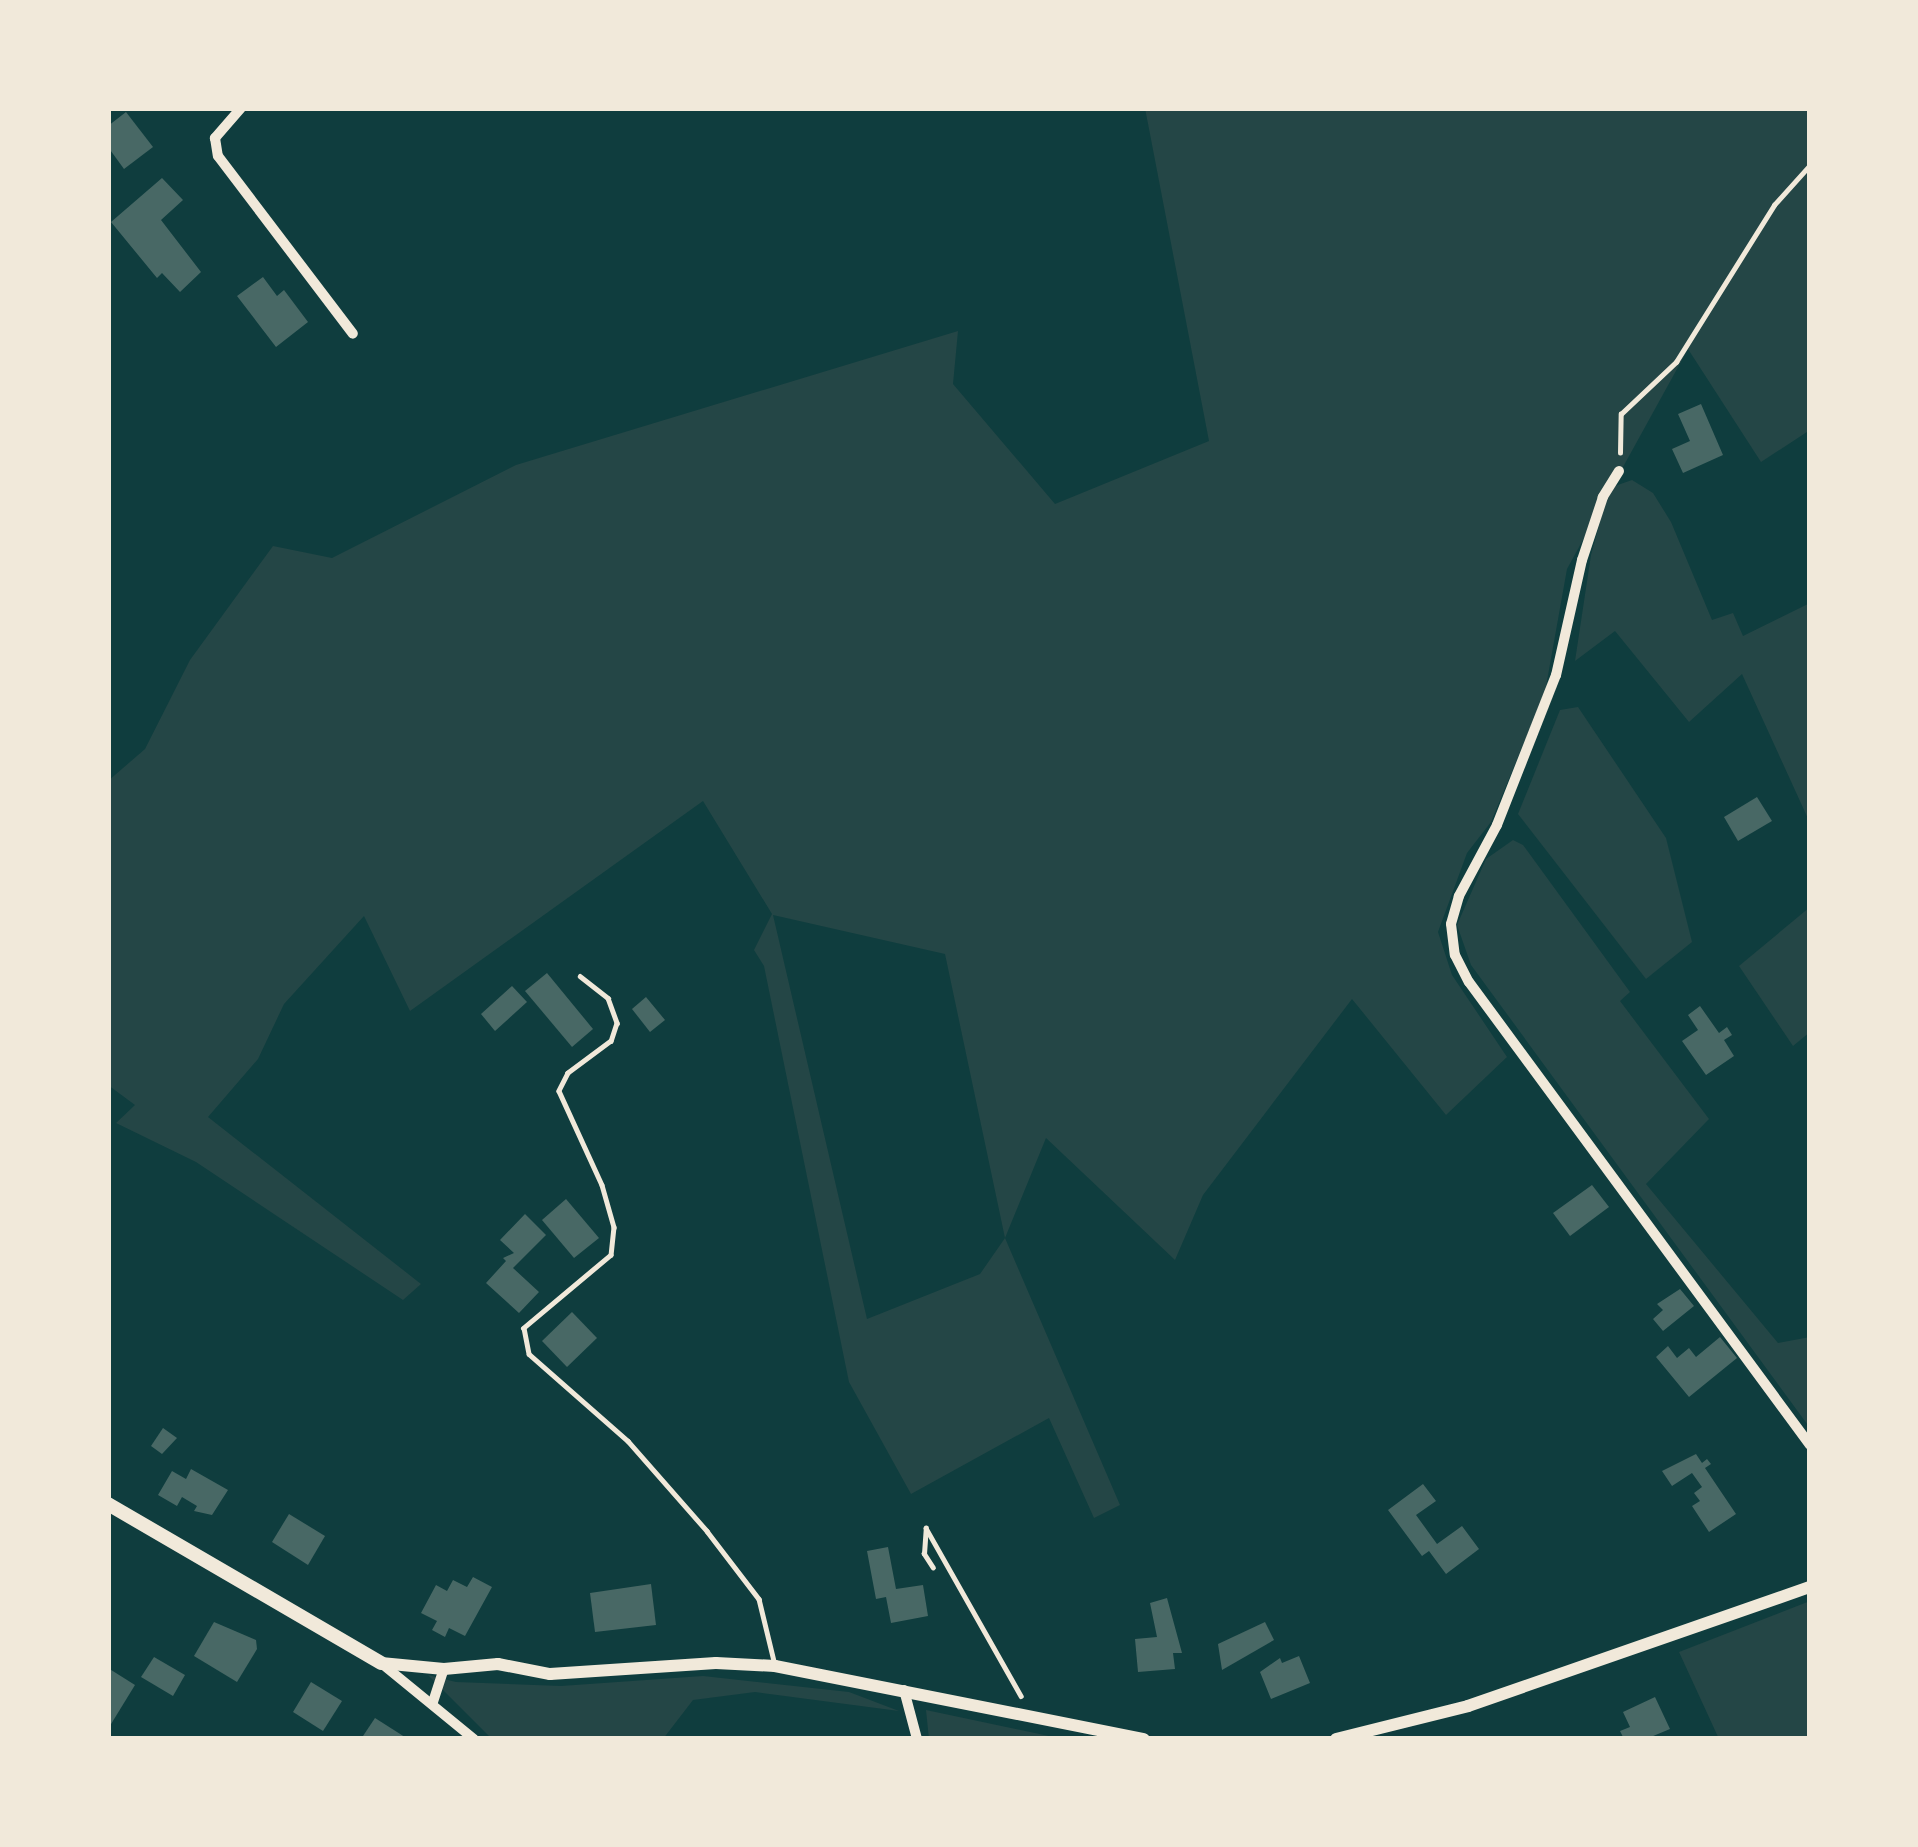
<!DOCTYPE html>
<html>
<head>
<meta charset="utf-8">
<style>
  body { margin:0 }
  #map { position:relative; width:1918px; height:1847px; overflow:hidden; background:#0f3d3e; font-family:"IBM Plex Sans",sans-serif }
  div>[style] { position:absolute }
  .green>* { inset:0; background:#244646 }
  .building>* { inset:0; background:#486865 }
  .path>* { height:4.5px; margin:-2.25px; padding:0 2.25px; transform-origin:2.25px; border-radius:2.25px; background:#f1e9da }
  .service>* { height:4.5px; margin:-2.25px; padding:0 2.25px; transform-origin:2.25px; border-radius:2.25px; background:#f1e9da }
  .minor>* { height:10px; margin:-5px; padding:0 5px; transform-origin:5px; border-radius:5px; background:#f1e9da }
  .tertiary>* { height:12px; margin:-6px; padding:0 6px; transform-origin:6px; border-radius:6px; background:#f1e9da }
  .secondary>* { height:14px; margin:-7px; padding:0 7px; transform-origin:7px; border-radius:7px; background:#f1e9da }
  span { translate:-50% -50%; white-space:nowrap; text-align:center; line-height:1.15; -webkit-text-stroke:12px #f1e9da; paint-order:stroke }
  .frame { position:absolute; inset:0; border:111px solid #f1e9da; pointer-events:none }
</style>
</head>
<body>
<div id="map">
  <div class="green">
    <div style="clip-path:polygon(evenodd,1145px 108px,1810px 108px,1810px 430px,1761px 462px,1688px 349px,1612px 487px,1632px 480px,1653px 493px,1671px 522px,1712px 620px,1733px 613px,1743px 636px,1810px 603px,1810px 823px,1742px 674px,1689px 722px,1615px 631px,1575px 661px,1591px 555px,1607px 496px,1567px 569px,1545px 692px,1491px 822px,1467px 853px,1438px 932px,1452px 975px,1507px 1057px,1446px 1115px,1352px 999px,1203px 1195px,1175px 1260px,1046px 1138px,1005px 1238px,1120px 1505px,1094px 1518px,1049px 1418px,911px 1494px,849px 1382px,764px 966px,754px 950px,772px 914px,703px 801px,410px 1011px,364px 916px,284px 1004px,258px 1059px,208px 1117px,421px 1284px,403px 1300px,196px 1162px,116px 1123px,135px 1105px,108px 1085px,108px 781px,145px 749px,190px 660px,273px 546px,332px 558px,516px 465px,958px 331px,953px 384px,1055px 504px,1209px 441px,1145px 108px,773px 915px,945px 954px,1005px 1238px,980px 1274px,867px 1319px,773px 915px)"></div>
    <div style="clip-path:polygon(1578px 707px,1666px 838px,1692px 942px,1646px 979px,1518px 814px,1560px 710px)"></div>
    <div style="clip-path:polygon(1513px 840px,1523px 845px,1630px 992px,1620px 1001px,1709px 1119px,1646px 1184px,1778px 1343px,1810px 1337px,1810px 1428px,1471px 965px,1457px 925px,1486px 859px)"></div>
    <div style="clip-path:polygon(1810px 907px,1810px 1032px,1793px 1046px,1739px 966px)"></div>
    <div style="clip-path:polygon(1810px 1601px,1810px 1739px,1719px 1739px,1679px 1652px)"></div>
    <div style="clip-path:polygon(428px 1675px,456px 1682px,561px 1686px,703px 1676px,849px 1692px,899px 1711px,755px 1692px,693px 1700px,663px 1739px,492px 1739px)"></div>
    <div style="clip-path:polygon(926px 1710px,1063px 1739px,929px 1739px)"></div>
  </div>
  <div class="building">
    <div style="clip-path:polygon(126px 112px,153px 147px,124px 169px,108px 147px,108px 126px)"></div>
    <div style="clip-path:polygon(162px 178px,183px 200px,161px 220px,201px 272px,180px 292px,162px 273px,157px 278px,111px 222px)"></div>
    <div style="clip-path:polygon(263px 277px,277px 296px,284px 290px,308px 322px,276px 347px,237px 296px)"></div>
    <div style="clip-path:polygon(1701px 404px,1723px 455px,1683px 473px,1672px 449px,1690px 441px,1678px 414px)"></div>
    <div style="clip-path:polygon(1757px 797px,1772px 821px,1738px 841px,1724px 817px)"></div>
    <div style="clip-path:polygon(547px 973px,593px 1029px,572px 1047px,525px 991px)"></div>
    <div style="clip-path:polygon(512px 986px,527px 1002px,495px 1031px,481px 1014px)"></div>
    <div style="clip-path:polygon(646px 997px,665px 1020px,650px 1032px,632px 1009px)"></div>
    <div style="clip-path:polygon(1700px 1006px,1719px 1033px,1727px 1027px,1732px 1035px,1724px 1040px,1734px 1056px,1706px 1075px,1682px 1041px,1698px 1030px,1688px 1015px)"></div>
    <div style="clip-path:polygon(1592px 1185px,1609px 1207px,1570px 1236px,1553px 1213px)"></div>
    <div style="clip-path:polygon(566px 1199px,599px 1238px,574px 1258px,542px 1220px)"></div>
    <div style="clip-path:polygon(525px 1214px,546px 1235px,513px 1268px,539px 1292px,519px 1313px,486px 1283px,506px 1261px,503px 1258px,514px 1253px,500px 1240px)"></div>
    <div style="clip-path:polygon(1680px 1289px,1694px 1306px,1663px 1331px,1653px 1319px,1663px 1310px,1657px 1304px)"></div>
    <div style="clip-path:polygon(572px 1312px,597px 1338px,567px 1367px,542px 1341px)"></div>
    <div style="clip-path:polygon(1720px 1337px,1737px 1358px,1689px 1397px,1656px 1357px,1668px 1346px,1677px 1358px,1689px 1348px,1696px 1357px)"></div>
    <div style="clip-path:polygon(163px 1428px,177px 1438px,162px 1454px,151px 1446px)"></div>
    <div style="clip-path:polygon(1696px 1454px,1702px 1463px,1707px 1459px,1711px 1464px,1705px 1468px,1736px 1514px,1709px 1532px,1692px 1506px,1700px 1501px,1694px 1493px,1702px 1487px,1692px 1473px,1672px 1486px,1662px 1471px)"></div>
    <div style="clip-path:polygon(191px 1469px,228px 1490px,212px 1515px,194px 1511px,197px 1506px,182px 1497px,177px 1506px,158px 1495px,172px 1471px,186px 1479px)"></div>
    <div style="clip-path:polygon(1423px 1484px,1436px 1501px,1416px 1515px,1437px 1544px,1462px 1526px,1479px 1549px,1446px 1574px,1429px 1551px,1422px 1556px,1388px 1510px)"></div>
    <div style="clip-path:polygon(289px 1514px,325px 1536px,308px 1565px,272px 1542px)"></div>
    <div style="clip-path:polygon(888px 1547px,896px 1589px,923px 1585px,928px 1616px,891px 1623px,886px 1597px,876px 1599px,867px 1551px)"></div>
    <div style="clip-path:polygon(473px 1577px,492px 1587px,465px 1636px,449px 1628px,445px 1637px,432px 1630px,437px 1621px,421px 1613px,436px 1585px,447px 1591px,453px 1580px,467px 1587px)"></div>
    <div style="clip-path:polygon(651px 1584px,656px 1625px,595px 1632px,590px 1593px)"></div>
    <div style="clip-path:polygon(1167px 1598px,1182px 1653px,1173px 1653px,1175px 1669px,1138px 1672px,1135px 1639px,1157px 1637px,1150px 1603px)"></div>
    <div style="clip-path:polygon(214px 1622px,256px 1640px,257px 1649px,237px 1682px,194px 1656px)"></div>
    <div style="clip-path:polygon(1265px 1622px,1274px 1640px,1222px 1670px,1218px 1644px)"></div>
    <div style="clip-path:polygon(1299px 1656px,1310px 1683px,1271px 1699px,1260px 1672px,1280px 1658px,1282px 1663px)"></div>
    <div style="clip-path:polygon(154px 1657px,185px 1675px,173px 1696px,141px 1677px)"></div>
    <div style="clip-path:polygon(108px 1668px,135px 1685px,108px 1729px)"></div>
    <div style="clip-path:polygon(311px 1682px,342px 1701px,323px 1731px,293px 1712px)"></div>
    <div style="clip-path:polygon(1655px 1697px,1670px 1729px,1646px 1739px,1624px 1739px,1620px 1731px,1630px 1727px,1623px 1712px)"></div>
    <div style="clip-path:polygon(375px 1718px,408px 1739px,361px 1739px)"></div>
  </div>
  <div class="path">
    <div style="left:1620px;top:453px;width:39px;rotate:-89deg"></div>
    <div style="left:1621px;top:414px;width:76px;rotate:-43.4deg"></div>
    <div style="left:1676px;top:362px;width:185px;rotate:-58deg"></div>
    <div style="left:1774px;top:205px;width:54px;rotate:-48deg"></div>
    <div style="left:933px;top:1568px;width:17px;rotate:-123deg"></div>
    <div style="left:924px;top:1554px;width:26px;rotate:-86deg"></div>
    <div style="left:926px;top:1528px;width:193px;rotate:60.5deg"></div>
  </div>
  <div class="service">
    <div style="left:580px;top:976px;width:36px;rotate:38deg"></div>
    <div style="left:608px;top:998px;width:27px;rotate:70deg"></div>
    <div style="left:617px;top:1023px;width:19px;rotate:108deg"></div>
    <div style="left:611px;top:1041px;width:54px;rotate:143.3deg"></div>
    <div style="left:568px;top:1073px;width:20px;rotate:117deg"></div>
    <div style="left:559px;top:1091px;width:103px;rotate:65.4deg"></div>
    <div style="left:602px;top:1185px;width:44px;rotate:74.1deg"></div>
    <div style="left:614px;top:1227px;width:28px;rotate:96deg"></div>
    <div style="left:611px;top:1255px;width:114px;rotate:140deg"></div>
    <div style="left:524px;top:1328px;width:26px;rotate:79deg"></div>
    <div style="left:529px;top:1354px;width:132px;rotate:41.3deg"></div>
    <div style="left:628px;top:1441px;width:120px;rotate:48.7deg"></div>
    <div style="left:707px;top:1531px;width:86px;rotate:52.6deg"></div>
    <div style="left:759px;top:1599px;width:64px;rotate:76.4deg"></div>
  </div>
  <div class="minor">
    <div style="left:241px;top:108px;width:40px;rotate:131deg"></div>
    <div style="left:215px;top:138px;width:18px;rotate:81deg"></div>
    <div style="left:218px;top:156px;width:223px;rotate:52.8deg"></div>
    <div style="left:1619px;top:471px;width:31px;rotate:122deg"></div>
    <div style="left:1603px;top:497px;width:66px;rotate:108.4deg"></div>
    <div style="left:1582px;top:560px;width:118px;rotate:102.7deg"></div>
    <div style="left:1556px;top:675px;width:161px;rotate:111.5deg"></div>
    <div style="left:1497px;top:825px;width:81px;rotate:118.2deg"></div>
    <div style="left:1459px;top:896px;width:29px;rotate:106deg"></div>
    <div style="left:1451px;top:924px;width:31px;rotate:83deg"></div>
    <div style="left:1455px;top:955px;width:30px;rotate:63deg"></div>
    <div style="left:1469px;top:982px;width:575px;rotate:53.63deg"></div>
    <div style="left:381px;top:1663px;width:120px;rotate:39.3deg"></div>
    <div style="left:904px;top:1690px;width:51px;rotate:75.1deg"></div>
    <div style="left:433px;top:1702px;width:35px;rotate:-72deg"></div>
  </div>
  <div class="tertiary">
    <div style="left:381px;top:1663px;width:63px;rotate:5.4deg"></div>
    <div style="left:444px;top:1669px;width:54px;rotate:-5.3deg"></div>
    <div style="left:498px;top:1664px;width:53px;rotate:10.9deg"></div>
    <div style="left:550px;top:1674px;width:166px;rotate:-3.8deg"></div>
    <div style="left:716px;top:1663px;width:59px;rotate:2.9deg"></div>
    <div style="left:775px;top:1666px;width:376px;rotate:11.2deg"></div>
    <div style="left:1336px;top:1739px;width:136px;rotate:-14deg"></div>
    <div style="left:1468px;top:1706px;width:362px;rotate:-19.2deg"></div>
  </div>
  <div class="secondary">
    <div style="left:108px;top:1504px;width:316px;rotate:30.2deg"></div>
  </div>
  <div class="frame"></div>
</div>
</body>
</html>
